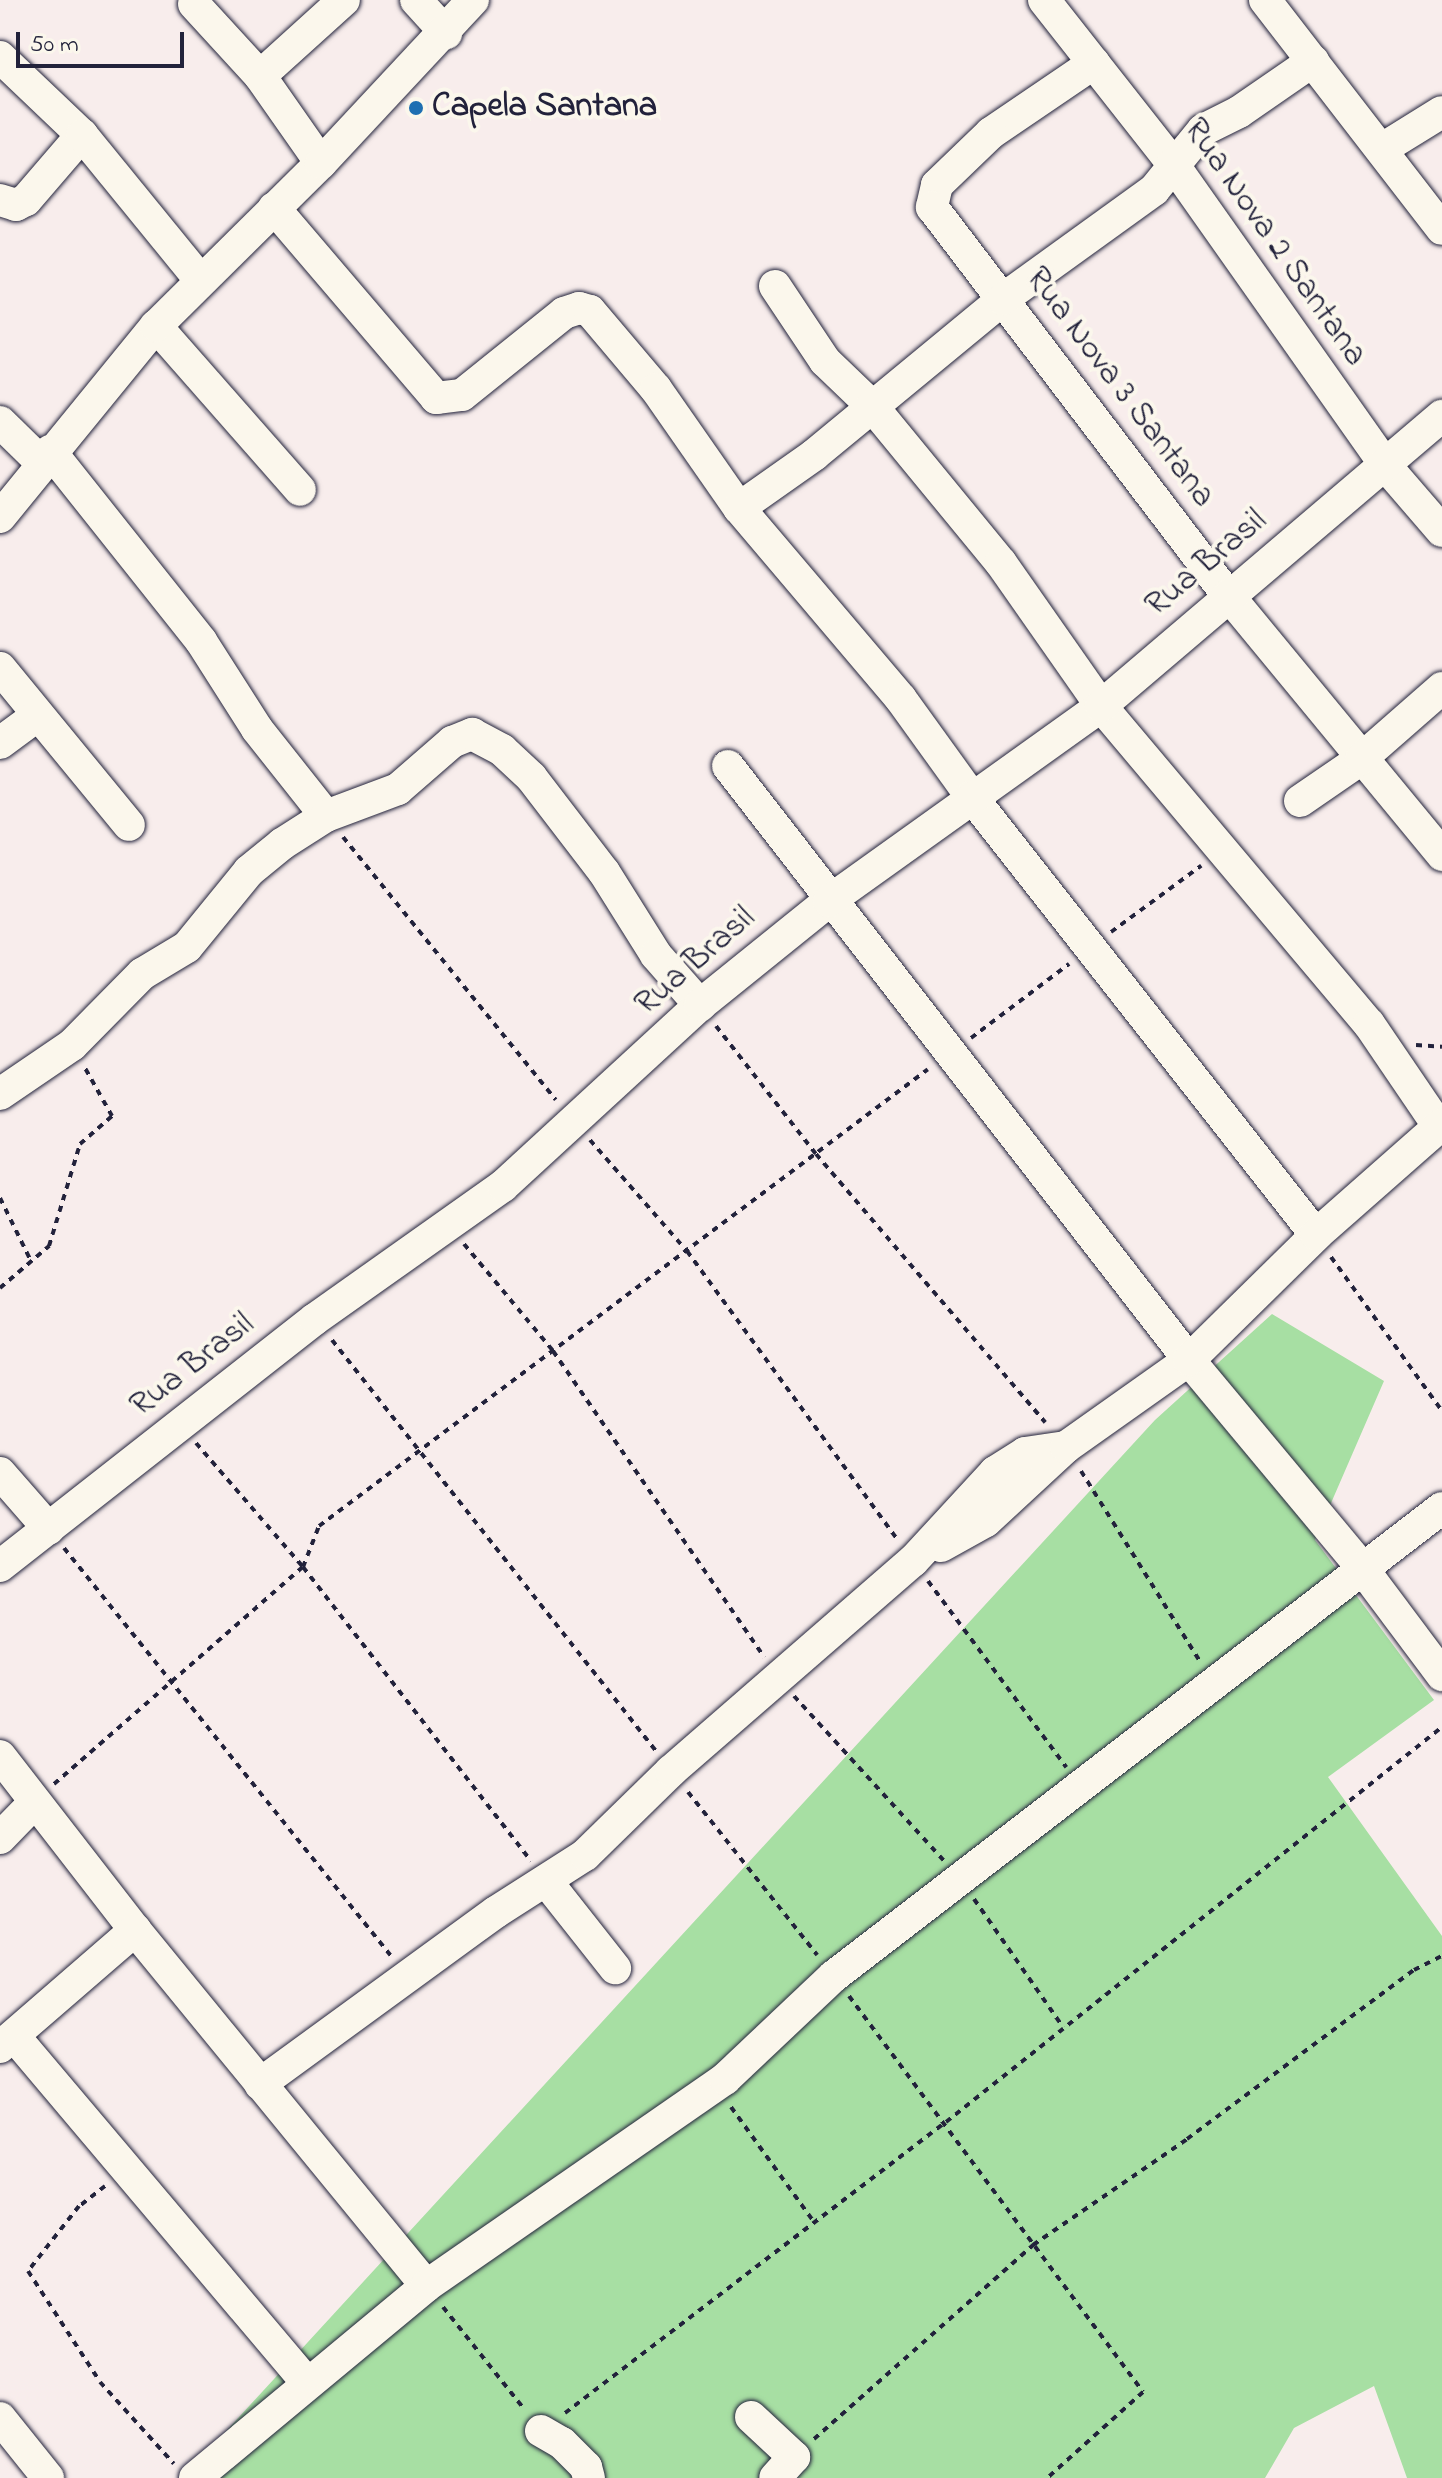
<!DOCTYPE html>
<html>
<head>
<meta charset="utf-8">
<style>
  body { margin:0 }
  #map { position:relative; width:1442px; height:2478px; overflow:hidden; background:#f8edec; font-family:"Indie Flower",sans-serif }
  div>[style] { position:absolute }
  .green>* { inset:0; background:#a7dfa3 }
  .path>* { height:4px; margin-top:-2px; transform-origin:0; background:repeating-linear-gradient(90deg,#22223b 0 6px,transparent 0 12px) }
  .roads { filter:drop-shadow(0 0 2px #22223b) drop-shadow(0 0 2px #22223b) }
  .minor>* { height:32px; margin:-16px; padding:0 16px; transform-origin:16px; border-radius:16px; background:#fbf7ec }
  .dots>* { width:22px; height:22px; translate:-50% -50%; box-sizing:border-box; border:4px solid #fbf7ec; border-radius:50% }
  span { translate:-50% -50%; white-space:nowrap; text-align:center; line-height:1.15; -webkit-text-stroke:8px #fbf7ec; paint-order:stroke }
  .poi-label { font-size:34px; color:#22223b; font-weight:700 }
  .left { translate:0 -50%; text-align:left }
  .street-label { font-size:34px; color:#22223b }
  .scale { position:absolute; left:16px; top:32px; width:168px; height:36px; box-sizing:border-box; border:4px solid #22223b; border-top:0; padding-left:10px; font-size:24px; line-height:28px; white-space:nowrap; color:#22223b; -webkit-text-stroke:6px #fbf7ec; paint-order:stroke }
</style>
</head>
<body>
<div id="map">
  <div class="green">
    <div style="clip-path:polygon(1272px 1314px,1384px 1381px,1315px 1540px,1434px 1700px,1328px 1777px,1442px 1936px,1442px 2478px,1407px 2478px,1374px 2386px,1294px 2428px,1265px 2478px,183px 2478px,1155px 1420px)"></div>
  </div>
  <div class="path">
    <div style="left:343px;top:837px;width:338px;rotate:51deg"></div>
    <div style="left:1111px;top:932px;width:112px;rotate:-36.3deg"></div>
    <div style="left:716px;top:1026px;width:162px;rotate:52deg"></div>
    <div style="left:816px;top:1154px;width:353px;rotate:49.5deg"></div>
    <div style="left:971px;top:1038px;width:123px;rotate:-37.1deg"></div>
    <div style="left:1416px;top:1045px;width:26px;rotate:4deg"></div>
    <div style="left:590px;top:1140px;width:147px;rotate:48.9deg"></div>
    <div style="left:687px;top:1251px;width:356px;rotate:53.9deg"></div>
    <div style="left:0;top:1198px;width:70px;rotate:63.8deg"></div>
    <div style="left:464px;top:1244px;width:139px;rotate:50.2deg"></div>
    <div style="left:553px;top:1351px;width:372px;rotate:55.4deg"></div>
    <div style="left:1331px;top:1257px;width:190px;rotate:54.2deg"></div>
    <div style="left:0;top:1288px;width:65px;rotate:-40.6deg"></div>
    <div style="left:49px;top:1246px;width:107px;rotate:-73.1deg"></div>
    <div style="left:80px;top:1144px;width:43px;rotate:-41.2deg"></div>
    <div style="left:112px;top:1116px;width:55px;rotate:-119.4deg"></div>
    <div style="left:332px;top:1340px;width:523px;rotate:51.75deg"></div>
    <div style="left:196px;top:1443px;width:164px;rotate:49.2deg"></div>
    <div style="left:303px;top:1567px;width:372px;rotate:52.2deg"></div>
    <div style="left:1081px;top:1471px;width:223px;rotate:58deg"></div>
    <div style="left:64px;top:1548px;width:523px;rotate:51.29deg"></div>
    <div style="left:928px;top:1581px;width:232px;rotate:53.4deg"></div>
    <div style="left:794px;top:1696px;width:223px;rotate:47.7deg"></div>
    <div style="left:54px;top:1784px;width:330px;rotate:-41.1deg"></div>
    <div style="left:303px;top:1567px;width:44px;rotate:-68.7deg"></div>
    <div style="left:319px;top:1526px;width:761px;rotate:-36.88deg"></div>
    <div style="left:688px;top:1792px;width:208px;rotate:51.6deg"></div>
    <div style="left:974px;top:1899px;width:156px;rotate:55.2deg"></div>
    <div style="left:849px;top:1996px;width:493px;rotate:53.4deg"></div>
    <div style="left:1143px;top:2392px;width:129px;rotate:138.1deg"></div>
    <div style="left:731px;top:2107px;width:142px;rotate:54.2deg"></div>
    <div style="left:105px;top:2186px;width:33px;rotate:142deg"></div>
    <div style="left:79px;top:2206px;width:83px;rotate:128.1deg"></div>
    <div style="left:28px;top:2271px;width:132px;rotate:57deg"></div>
    <div style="left:100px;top:2382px;width:110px;rotate:47.9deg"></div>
    <div style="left:443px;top:2307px;width:130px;rotate:51.5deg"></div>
    <div style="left:565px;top:2413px;width:479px;rotate:-37.4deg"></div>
    <div style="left:946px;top:2122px;width:634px;rotate:-38.53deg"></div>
    <div style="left:814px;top:2439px;width:293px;rotate:-41.5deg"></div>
    <div style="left:1033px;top:2245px;width:187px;rotate:-34.5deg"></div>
    <div style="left:1187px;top:2139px;width:283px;rotate:-36.7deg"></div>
    <div style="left:1414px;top:1970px;width:31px;rotate:-27deg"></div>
  </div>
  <div class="roads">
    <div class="minor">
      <div style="left:416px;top:0;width:45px;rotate:47.7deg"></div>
      <div style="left:1044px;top:0;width:209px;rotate:51.8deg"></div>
      <div style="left:1173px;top:164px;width:368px;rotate:54.8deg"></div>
      <div style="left:1385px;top:465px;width:87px;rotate:49.2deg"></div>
      <div style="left:1265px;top:0;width:289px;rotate:52.3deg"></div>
      <div style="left:194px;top:4px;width:98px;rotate:47.5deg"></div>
      <div style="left:260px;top:76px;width:106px;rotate:55deg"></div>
      <div style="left:0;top:57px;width:113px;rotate:43.6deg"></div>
      <div style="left:1094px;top:63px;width:125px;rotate:145.8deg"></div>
      <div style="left:991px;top:133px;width:75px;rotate:136.1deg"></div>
      <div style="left:937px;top:185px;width:23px;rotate:103deg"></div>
      <div style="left:932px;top:207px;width:488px;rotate:52.7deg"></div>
      <div style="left:1228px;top:595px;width:337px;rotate:50.5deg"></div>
      <div style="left:260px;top:76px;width:113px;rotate:-42.1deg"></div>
      <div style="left:1382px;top:149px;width:70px;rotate:-31.7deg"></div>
      <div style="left:0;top:200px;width:17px;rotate:17deg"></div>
      <div style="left:16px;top:205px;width:11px;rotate:-27deg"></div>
      <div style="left:26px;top:200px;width:86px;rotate:-49.3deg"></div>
      <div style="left:82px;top:135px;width:188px;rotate:50.8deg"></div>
      <div style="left:274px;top:208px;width:250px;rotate:49.5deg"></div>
      <div style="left:436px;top:398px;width:26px;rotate:-7deg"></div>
      <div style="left:462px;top:395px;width:131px;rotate:-38.8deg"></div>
      <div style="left:564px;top:313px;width:16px;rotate:-18deg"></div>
      <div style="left:579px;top:308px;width:11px;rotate:15deg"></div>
      <div style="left:590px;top:311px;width:102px;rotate:49.8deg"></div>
      <div style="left:656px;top:389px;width:145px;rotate:55.1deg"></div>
      <div style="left:739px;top:508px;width:250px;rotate:49.7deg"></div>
      <div style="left:901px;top:699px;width:120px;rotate:54.2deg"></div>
      <div style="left:971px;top:796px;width:558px;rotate:51.84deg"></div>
      <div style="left:775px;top:286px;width:90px;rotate:56.3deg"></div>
      <div style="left:825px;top:361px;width:65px;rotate:43.8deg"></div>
      <div style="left:872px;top:406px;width:203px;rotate:50.6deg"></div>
      <div style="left:1001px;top:563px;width:174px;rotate:55deg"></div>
      <div style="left:1101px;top:706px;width:416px;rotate:49.9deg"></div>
      <div style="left:1369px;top:1024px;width:125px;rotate:55.8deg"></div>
      <div style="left:156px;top:326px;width:218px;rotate:48.7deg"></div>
      <div style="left:0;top:422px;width:57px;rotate:44.3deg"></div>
      <div style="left:50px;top:451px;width:243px;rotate:51.5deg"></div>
      <div style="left:201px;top:641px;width:104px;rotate:57.5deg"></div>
      <div style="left:257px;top:729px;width:111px;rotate:51.6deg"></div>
      <div style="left:739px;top:508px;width:92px;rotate:-35.2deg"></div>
      <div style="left:814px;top:455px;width:245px;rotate:-39.5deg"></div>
      <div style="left:1003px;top:299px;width:186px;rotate:-35.8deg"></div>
      <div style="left:1154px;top:190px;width:77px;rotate:-50.8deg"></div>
      <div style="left:1203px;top:130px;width:40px;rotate:-26.6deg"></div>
      <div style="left:1239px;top:112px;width:90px;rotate:-34.6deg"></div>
      <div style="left:0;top:517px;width:247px;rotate:-50.8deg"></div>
      <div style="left:156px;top:326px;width:232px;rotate:-44.7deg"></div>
      <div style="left:321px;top:163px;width:223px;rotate:-47deg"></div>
      <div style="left:0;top:668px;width:203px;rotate:50.6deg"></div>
      <div style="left:0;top:743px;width:47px;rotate:-36.4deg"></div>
      <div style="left:728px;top:766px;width:752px;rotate:52.19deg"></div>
      <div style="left:1189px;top:1360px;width:271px;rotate:50.2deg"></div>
      <div style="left:1362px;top:1568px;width:134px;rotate:53.2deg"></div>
      <div style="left:1300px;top:801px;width:74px;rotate:-34.5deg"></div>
      <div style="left:1361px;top:759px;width:108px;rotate:-41.2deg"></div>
      <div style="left:0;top:1094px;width:87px;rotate:-34.2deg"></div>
      <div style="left:72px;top:1045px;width:100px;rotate:-45.4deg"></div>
      <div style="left:142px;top:974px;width:52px;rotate:-31deg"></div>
      <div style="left:187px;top:947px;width:98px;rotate:-50.8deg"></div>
      <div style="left:249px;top:871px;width:43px;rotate:-39.3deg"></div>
      <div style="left:282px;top:844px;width:52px;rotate:-32.5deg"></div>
      <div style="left:326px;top:816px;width:77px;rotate:-20.6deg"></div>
      <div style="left:398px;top:789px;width:72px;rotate:-41deg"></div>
      <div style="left:452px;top:742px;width:22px;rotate:-22deg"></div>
      <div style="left:472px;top:734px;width:34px;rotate:28deg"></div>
      <div style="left:502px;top:750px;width:40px;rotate:43deg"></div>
      <div style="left:531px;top:777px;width:120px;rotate:52.5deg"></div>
      <div style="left:604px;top:872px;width:98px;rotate:57.9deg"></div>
      <div style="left:656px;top:955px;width:67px;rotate:48.7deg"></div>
      <div style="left:0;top:1473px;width:74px;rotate:48.8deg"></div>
      <div style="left:941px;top:1546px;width:51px;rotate:-29.1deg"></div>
      <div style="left:986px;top:1521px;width:109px;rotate:-42.8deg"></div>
      <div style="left:0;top:1566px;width:400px;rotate:-38.1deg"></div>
      <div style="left:315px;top:1319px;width:230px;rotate:-35.3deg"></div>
      <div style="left:503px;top:1186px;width:268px;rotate:-42.6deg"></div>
      <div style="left:700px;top:1005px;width:166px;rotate:-38.9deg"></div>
      <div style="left:829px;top:901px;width:335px;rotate:-35.6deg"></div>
      <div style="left:1101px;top:706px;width:448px;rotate:-40.4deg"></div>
      <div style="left:0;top:1756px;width:220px;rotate:52.2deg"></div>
      <div style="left:135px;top:1930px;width:460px;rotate:50.7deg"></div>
      <div style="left:0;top:1838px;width:50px;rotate:-45.8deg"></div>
      <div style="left:547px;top:1882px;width:110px;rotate:51.7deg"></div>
      <div style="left:14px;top:2036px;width:453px;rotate:49.8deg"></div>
      <div style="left:0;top:2047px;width:179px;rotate:-40.9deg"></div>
      <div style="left:260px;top:2084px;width:292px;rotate:-36.1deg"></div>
      <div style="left:496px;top:1912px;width:106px;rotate:-32.6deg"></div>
      <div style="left:585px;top:1855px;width:120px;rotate:-44.3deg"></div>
      <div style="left:671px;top:1771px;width:320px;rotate:-41deg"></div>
      <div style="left:913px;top:1561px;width:121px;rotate:-47.3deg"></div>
      <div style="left:995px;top:1472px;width:36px;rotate:-32deg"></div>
      <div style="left:1025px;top:1453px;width:41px;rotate:-8.3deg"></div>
      <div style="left:1066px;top:1447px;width:151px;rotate:-35.3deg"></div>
      <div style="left:1189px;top:1360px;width:178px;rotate:-44.5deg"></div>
      <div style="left:1316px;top:1235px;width:168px;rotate:-41.4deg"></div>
      <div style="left:751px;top:2417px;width:59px;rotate:42.9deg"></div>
      <div style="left:794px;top:2457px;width:28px;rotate:132deg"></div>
      <div style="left:0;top:2418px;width:77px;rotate:51.3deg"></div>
      <div style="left:541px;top:2431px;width:24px;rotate:30deg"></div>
      <div style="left:562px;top:2443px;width:34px;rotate:45deg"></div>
      <div style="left:586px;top:2467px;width:11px;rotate:75deg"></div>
      <div style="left:195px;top:2478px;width:300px;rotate:-39.7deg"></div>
      <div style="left:426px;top:2286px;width:364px;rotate:-34.7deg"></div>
      <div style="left:725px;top:2079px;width:150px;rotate:-43.4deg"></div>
      <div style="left:834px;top:1976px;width:767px;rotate:-37.59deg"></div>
    </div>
  </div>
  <div class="dots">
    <div style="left:416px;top:108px;background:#1f6fb2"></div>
  </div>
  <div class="poi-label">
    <span class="left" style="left:432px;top:108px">Capela Santana</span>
  </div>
  <div class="street-label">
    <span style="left:1274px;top:243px;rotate:55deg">Rua Nova 2 Santana</span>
    <span style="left:1119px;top:388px;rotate:53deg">Rua Nova 3 Santana</span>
    <span style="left:1207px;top:564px;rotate:-40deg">Rua Brasil</span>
    <span style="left:696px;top:962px;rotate:-41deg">Rua Brasil</span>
    <span style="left:193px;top:1366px;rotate:-38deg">Rua Brasil</span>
  </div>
  <div class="scale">50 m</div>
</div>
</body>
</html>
